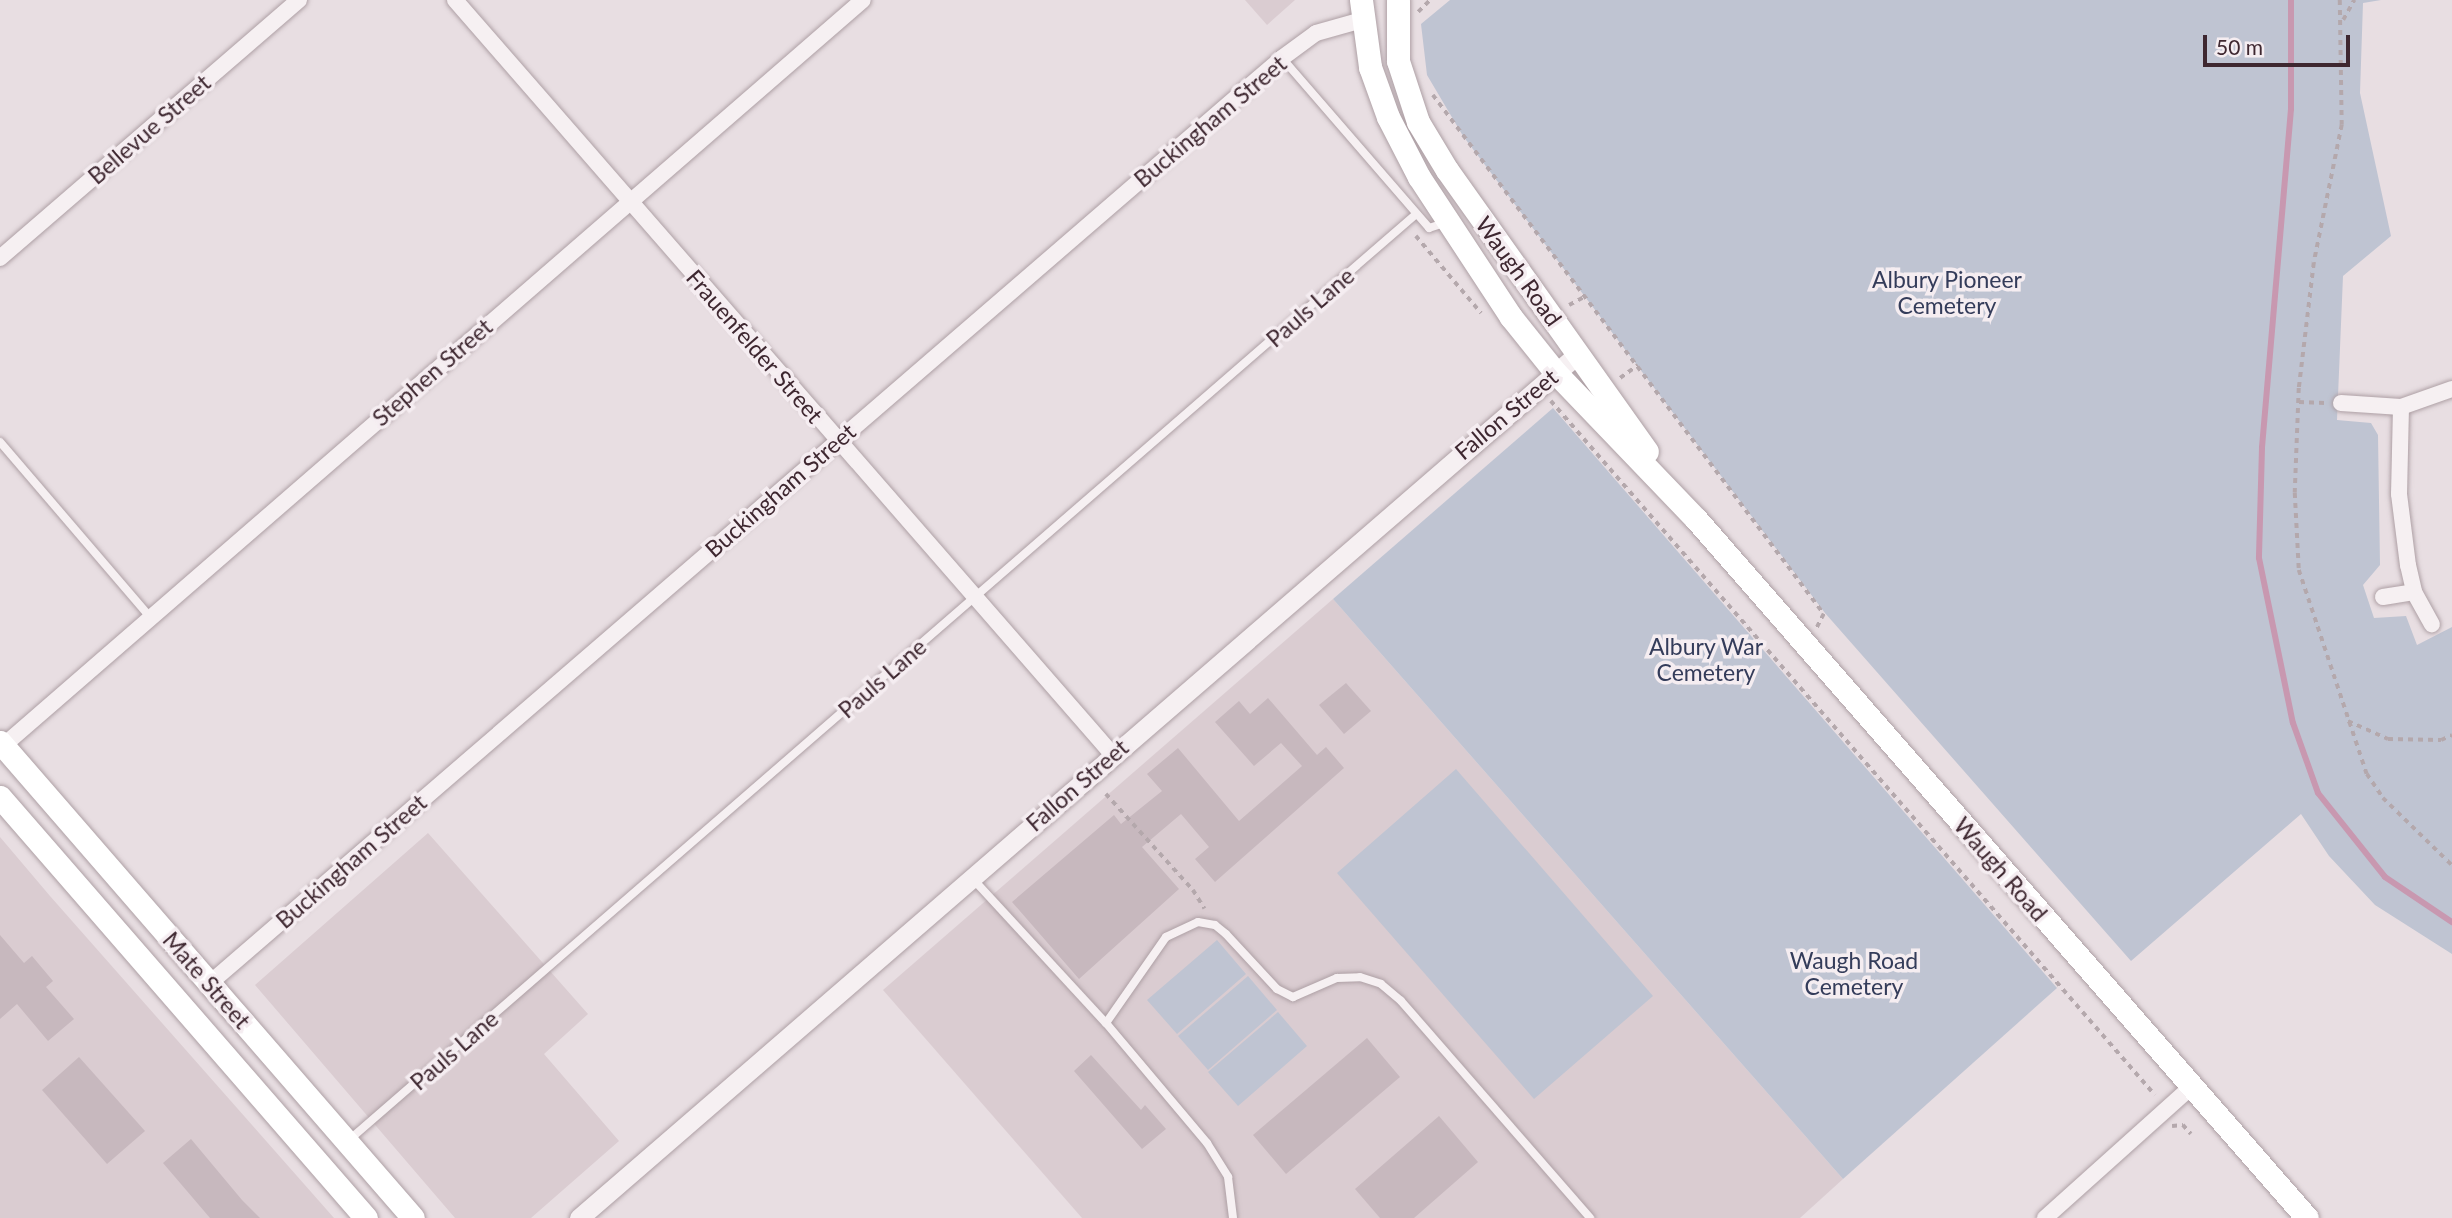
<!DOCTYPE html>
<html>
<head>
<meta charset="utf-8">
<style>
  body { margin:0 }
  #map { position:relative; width:2452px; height:1218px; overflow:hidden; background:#e8dee2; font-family:Lato,sans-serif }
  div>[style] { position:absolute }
  .built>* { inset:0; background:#daccd1 }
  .green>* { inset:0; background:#bfc4d2 }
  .stream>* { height:6px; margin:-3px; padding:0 3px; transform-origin:3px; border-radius:3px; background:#c898b0 }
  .building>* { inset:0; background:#c7b8be }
  .path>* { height:3.5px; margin-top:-1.75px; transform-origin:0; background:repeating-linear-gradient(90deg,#b4a8ac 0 5px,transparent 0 10px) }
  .roads { filter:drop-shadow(0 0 2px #aea0a5) drop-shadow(0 0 2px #aea0a5) }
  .service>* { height:8px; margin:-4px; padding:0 4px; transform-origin:4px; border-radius:4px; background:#f6f0f2 }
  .minor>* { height:16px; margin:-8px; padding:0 8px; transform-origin:8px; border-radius:8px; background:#f6f0f2 }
  .tertiary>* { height:19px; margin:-9.5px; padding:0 9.5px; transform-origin:9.5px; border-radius:9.5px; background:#f6f0f2 }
  .secondary>* { height:23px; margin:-11.5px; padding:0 11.5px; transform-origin:11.5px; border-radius:11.5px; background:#fff }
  span { translate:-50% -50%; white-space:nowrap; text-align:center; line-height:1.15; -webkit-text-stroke:7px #f5edf1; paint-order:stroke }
  .street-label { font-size:23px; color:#3e2730 }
  .park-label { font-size:23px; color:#343c5a }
  .scale { position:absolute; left:2203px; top:35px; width:147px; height:32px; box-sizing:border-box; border:4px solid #3e2730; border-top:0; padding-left:9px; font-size:21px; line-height:24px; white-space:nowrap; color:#3e2730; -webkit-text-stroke:5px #f5edf1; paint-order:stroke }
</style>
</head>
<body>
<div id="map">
  <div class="built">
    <div style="clip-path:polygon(1245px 0,1295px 0,1267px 25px)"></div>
    <div style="clip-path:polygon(1333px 599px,1843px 1179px,1800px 1218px,1082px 1218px,883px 990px)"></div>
    <div style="clip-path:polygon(428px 833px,588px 1014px,544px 1054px,619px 1141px,531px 1218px,455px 1218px,255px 985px)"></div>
    <div style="clip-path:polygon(0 837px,50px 896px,334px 1218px,0 1218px)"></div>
  </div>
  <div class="green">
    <div style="clip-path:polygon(1450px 0,2381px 0,2363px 3px,2360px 93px,2391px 236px,2343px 276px,2337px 420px,2371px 423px,2378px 435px,2380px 565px,2363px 585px,2374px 618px,2406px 616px,2417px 645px,2452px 627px,2452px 954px,2375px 905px,2329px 856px,2301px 814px,2131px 961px,1825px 613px,1463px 136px,1427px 75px,1421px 24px)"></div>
    <div style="clip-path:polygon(1553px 408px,2057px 988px,1843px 1179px,1333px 599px)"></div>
    <div style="clip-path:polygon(1456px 769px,1653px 996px,1534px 1099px,1337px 873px)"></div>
    <div style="clip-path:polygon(1217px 940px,1246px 974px,1177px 1034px,1147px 1000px)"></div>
    <div style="clip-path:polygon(1248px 976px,1277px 1010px,1208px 1070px,1178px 1036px)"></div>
    <div style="clip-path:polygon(1278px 1012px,1307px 1046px,1238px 1106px,1208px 1072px)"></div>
  </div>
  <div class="stream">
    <div style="left:2291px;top:0;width:109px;rotate:90deg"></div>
    <div style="left:2291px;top:109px;width:340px;rotate:94.9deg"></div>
    <div style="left:2262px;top:448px;width:110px;rotate:91.6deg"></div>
    <div style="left:2259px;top:558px;width:168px;rotate:78.4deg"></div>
    <div style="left:2293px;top:723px;width:74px;rotate:70.3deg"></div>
    <div style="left:2318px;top:793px;width:107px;rotate:51.4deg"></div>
    <div style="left:2385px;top:877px;width:81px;rotate:33.9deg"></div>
  </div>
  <div class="building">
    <div style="clip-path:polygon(1346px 683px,1371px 711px,1344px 734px,1319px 705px)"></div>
    <div style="clip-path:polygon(1268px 698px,1317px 755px,1326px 747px,1344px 768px,1215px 882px,1195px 859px,1209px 847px,1181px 814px,1142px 847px,1179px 889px,1079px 979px,1012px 902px,1114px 815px,1121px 824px,1162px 791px,1147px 774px,1178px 748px,1239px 821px,1302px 766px,1281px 743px,1254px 766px,1215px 722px,1239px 701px,1250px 714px)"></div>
    <div style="clip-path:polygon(0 935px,24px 963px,32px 956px,53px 981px,46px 987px,74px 1019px,48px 1041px,17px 1004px,0 1019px)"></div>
    <div style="clip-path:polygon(1367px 1038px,1400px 1077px,1286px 1174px,1253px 1135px)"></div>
    <div style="clip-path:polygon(1091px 1055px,1141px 1110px,1145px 1105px,1166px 1129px,1142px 1149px,1074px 1071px)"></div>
    <div style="clip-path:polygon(79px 1057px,145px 1131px,107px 1164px,42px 1090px)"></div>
    <div style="clip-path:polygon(1439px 1116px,1478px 1162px,1414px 1218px,1380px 1218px,1355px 1189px)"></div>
    <div style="clip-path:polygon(191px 1139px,242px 1200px,260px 1218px,210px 1218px,163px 1163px)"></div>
  </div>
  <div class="path">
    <div style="left:2340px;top:0;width:125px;rotate:89.1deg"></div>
    <div style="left:2342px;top:125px;width:141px;rotate:101.5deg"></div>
    <div style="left:2314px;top:263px;width:126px;rotate:96.8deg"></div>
    <div style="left:2299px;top:388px;width:105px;rotate:92.2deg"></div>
    <div style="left:2295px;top:493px;width:77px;rotate:87deg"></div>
    <div style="left:2299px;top:570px;width:215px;rotate:71.6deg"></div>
    <div style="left:2367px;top:774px;width:29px;rotate:56deg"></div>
    <div style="left:2383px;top:798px;width:96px;rotate:44.2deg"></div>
    <div style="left:1418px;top:12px;width:17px;rotate:-45deg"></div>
    <div style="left:2343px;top:20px;width:23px;rotate:-61deg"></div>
    <div style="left:1433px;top:95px;width:650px;rotate:53.01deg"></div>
    <div style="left:1824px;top:614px;width:16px;rotate:117deg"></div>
    <div style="left:1416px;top:236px;width:101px;rotate:49.8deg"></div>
    <div style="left:1569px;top:305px;width:19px;rotate:-28deg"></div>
    <div style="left:1620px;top:378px;width:22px;rotate:-36deg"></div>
    <div style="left:1551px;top:401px;width:920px;rotate:48.97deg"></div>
    <div style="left:2299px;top:402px;width:26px;rotate:2deg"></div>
    <div style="left:2348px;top:721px;width:44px;rotate:24.2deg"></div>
    <div style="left:2388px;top:739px;width:53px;rotate:1.1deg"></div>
    <div style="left:2441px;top:740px;width:12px;rotate:-24deg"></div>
    <div style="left:1106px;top:794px;width:130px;rotate:47.8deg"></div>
    <div style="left:1193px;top:890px;width:22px;rotate:58deg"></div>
    <div style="left:2172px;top:1126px;width:11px;rotate:-5deg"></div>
    <div style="left:2183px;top:1125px;width:12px;rotate:48deg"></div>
  </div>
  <div class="roads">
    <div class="service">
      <div style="left:1282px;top:58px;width:225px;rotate:49.1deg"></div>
      <div style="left:1429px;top:228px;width:16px;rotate:-18deg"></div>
      <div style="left:0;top:442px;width:229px;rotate:49.4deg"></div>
      <div style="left:972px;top:878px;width:197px;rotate:47.3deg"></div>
      <div style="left:1106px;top:1023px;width:157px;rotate:49.9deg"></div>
      <div style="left:1207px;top:1143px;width:40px;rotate:58deg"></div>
      <div style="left:1228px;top:1177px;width:41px;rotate:83deg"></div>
      <div style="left:1106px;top:1023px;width:105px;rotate:-55.1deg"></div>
      <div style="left:1166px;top:937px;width:35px;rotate:-25deg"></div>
      <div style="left:1198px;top:922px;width:17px;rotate:10deg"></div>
      <div style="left:1215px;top:925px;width:14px;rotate:39deg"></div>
      <div style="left:1226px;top:934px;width:75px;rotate:47.2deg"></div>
      <div style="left:1277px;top:989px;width:18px;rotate:27deg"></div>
      <div style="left:1293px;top:997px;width:48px;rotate:-23.4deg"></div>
      <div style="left:1337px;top:978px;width:23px;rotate:-2deg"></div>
      <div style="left:1360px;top:977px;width:22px;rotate:18deg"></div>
      <div style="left:1381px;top:984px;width:26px;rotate:40deg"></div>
      <div style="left:1401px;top:1001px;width:288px;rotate:48.9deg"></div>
      <div style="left:349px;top:1140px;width:1413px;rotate:-40.95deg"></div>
    </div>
    <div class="minor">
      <div style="left:455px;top:0;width:1000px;rotate:48.93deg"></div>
      <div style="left:0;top:258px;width:395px;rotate:-40.8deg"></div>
      <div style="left:2341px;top:403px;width:60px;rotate:3.8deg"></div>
      <div style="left:2401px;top:407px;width:54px;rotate:-19.4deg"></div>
      <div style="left:2401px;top:407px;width:87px;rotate:91.3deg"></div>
      <div style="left:2399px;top:494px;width:72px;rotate:82.8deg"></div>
      <div style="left:2408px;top:565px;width:28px;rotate:77deg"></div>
      <div style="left:2414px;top:592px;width:37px;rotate:61deg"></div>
      <div style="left:2383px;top:597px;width:31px;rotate:-9deg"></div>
      <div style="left:3px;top:746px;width:1138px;rotate:-40.94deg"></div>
      <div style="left:210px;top:983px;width:1416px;rotate:-40.79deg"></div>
      <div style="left:1282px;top:58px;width:42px;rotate:-36.3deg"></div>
      <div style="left:1316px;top:33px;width:48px;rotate:-15.8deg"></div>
      <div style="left:2045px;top:1218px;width:198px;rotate:-41.9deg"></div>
    </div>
    <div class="tertiary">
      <div style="left:579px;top:1218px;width:1321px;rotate:-40.86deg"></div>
    </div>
    <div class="secondary">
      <div style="left:1361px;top:0;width:68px;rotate:82.3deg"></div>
      <div style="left:1370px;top:67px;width:53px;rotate:70.2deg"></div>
      <div style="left:1388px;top:117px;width:68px;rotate:62.7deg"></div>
      <div style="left:1419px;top:177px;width:168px;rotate:56.7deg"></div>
      <div style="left:1511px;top:317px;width:70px;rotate:51.3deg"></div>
      <div style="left:1555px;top:372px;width:204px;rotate:46.2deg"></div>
      <div style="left:1696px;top:519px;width:928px;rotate:48.84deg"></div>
      <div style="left:1398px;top:0;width:61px;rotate:90deg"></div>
      <div style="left:1398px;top:61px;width:64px;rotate:71.8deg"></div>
      <div style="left:1418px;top:122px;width:56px;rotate:58.9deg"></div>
      <div style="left:1447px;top:170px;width:345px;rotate:54.6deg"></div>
      <div style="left:0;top:742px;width:630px;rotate:49.05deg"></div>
      <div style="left:0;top:797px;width:558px;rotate:49deg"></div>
    </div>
  </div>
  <div class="street-label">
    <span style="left:1210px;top:121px;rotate:-40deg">Buckingham Street</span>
    <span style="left:149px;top:129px;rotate:-41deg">Bellevue Street</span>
    <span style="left:1519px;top:271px;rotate:54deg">Waugh Road</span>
    <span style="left:1310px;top:307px;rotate:-41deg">Pauls Lane</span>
    <span style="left:755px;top:346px;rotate:49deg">Frauenfelder Street</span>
    <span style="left:432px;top:372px;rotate:-41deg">Stephen Street</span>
    <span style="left:1506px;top:414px;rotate:-40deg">Fallon Street</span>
    <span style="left:780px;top:490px;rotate:-41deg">Buckingham Street</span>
    <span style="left:882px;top:678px;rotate:-41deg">Pauls Lane</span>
    <span style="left:1077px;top:785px;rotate:-41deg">Fallon Street</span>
    <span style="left:351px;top:861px;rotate:-41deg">Buckingham Street</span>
    <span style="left:2001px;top:869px;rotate:49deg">Waugh Road</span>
    <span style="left:207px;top:980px;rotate:49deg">Mate Street</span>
    <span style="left:454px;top:1050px;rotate:-41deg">Pauls Lane</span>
  </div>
  <div class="park-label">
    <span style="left:1947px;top:292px">Albury Pioneer<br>Cemetery</span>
    <span style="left:1706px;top:659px">Albury War<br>Cemetery</span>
    <span style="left:1854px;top:973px">Waugh Road<br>Cemetery</span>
  </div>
  <div class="scale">50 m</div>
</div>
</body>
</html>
